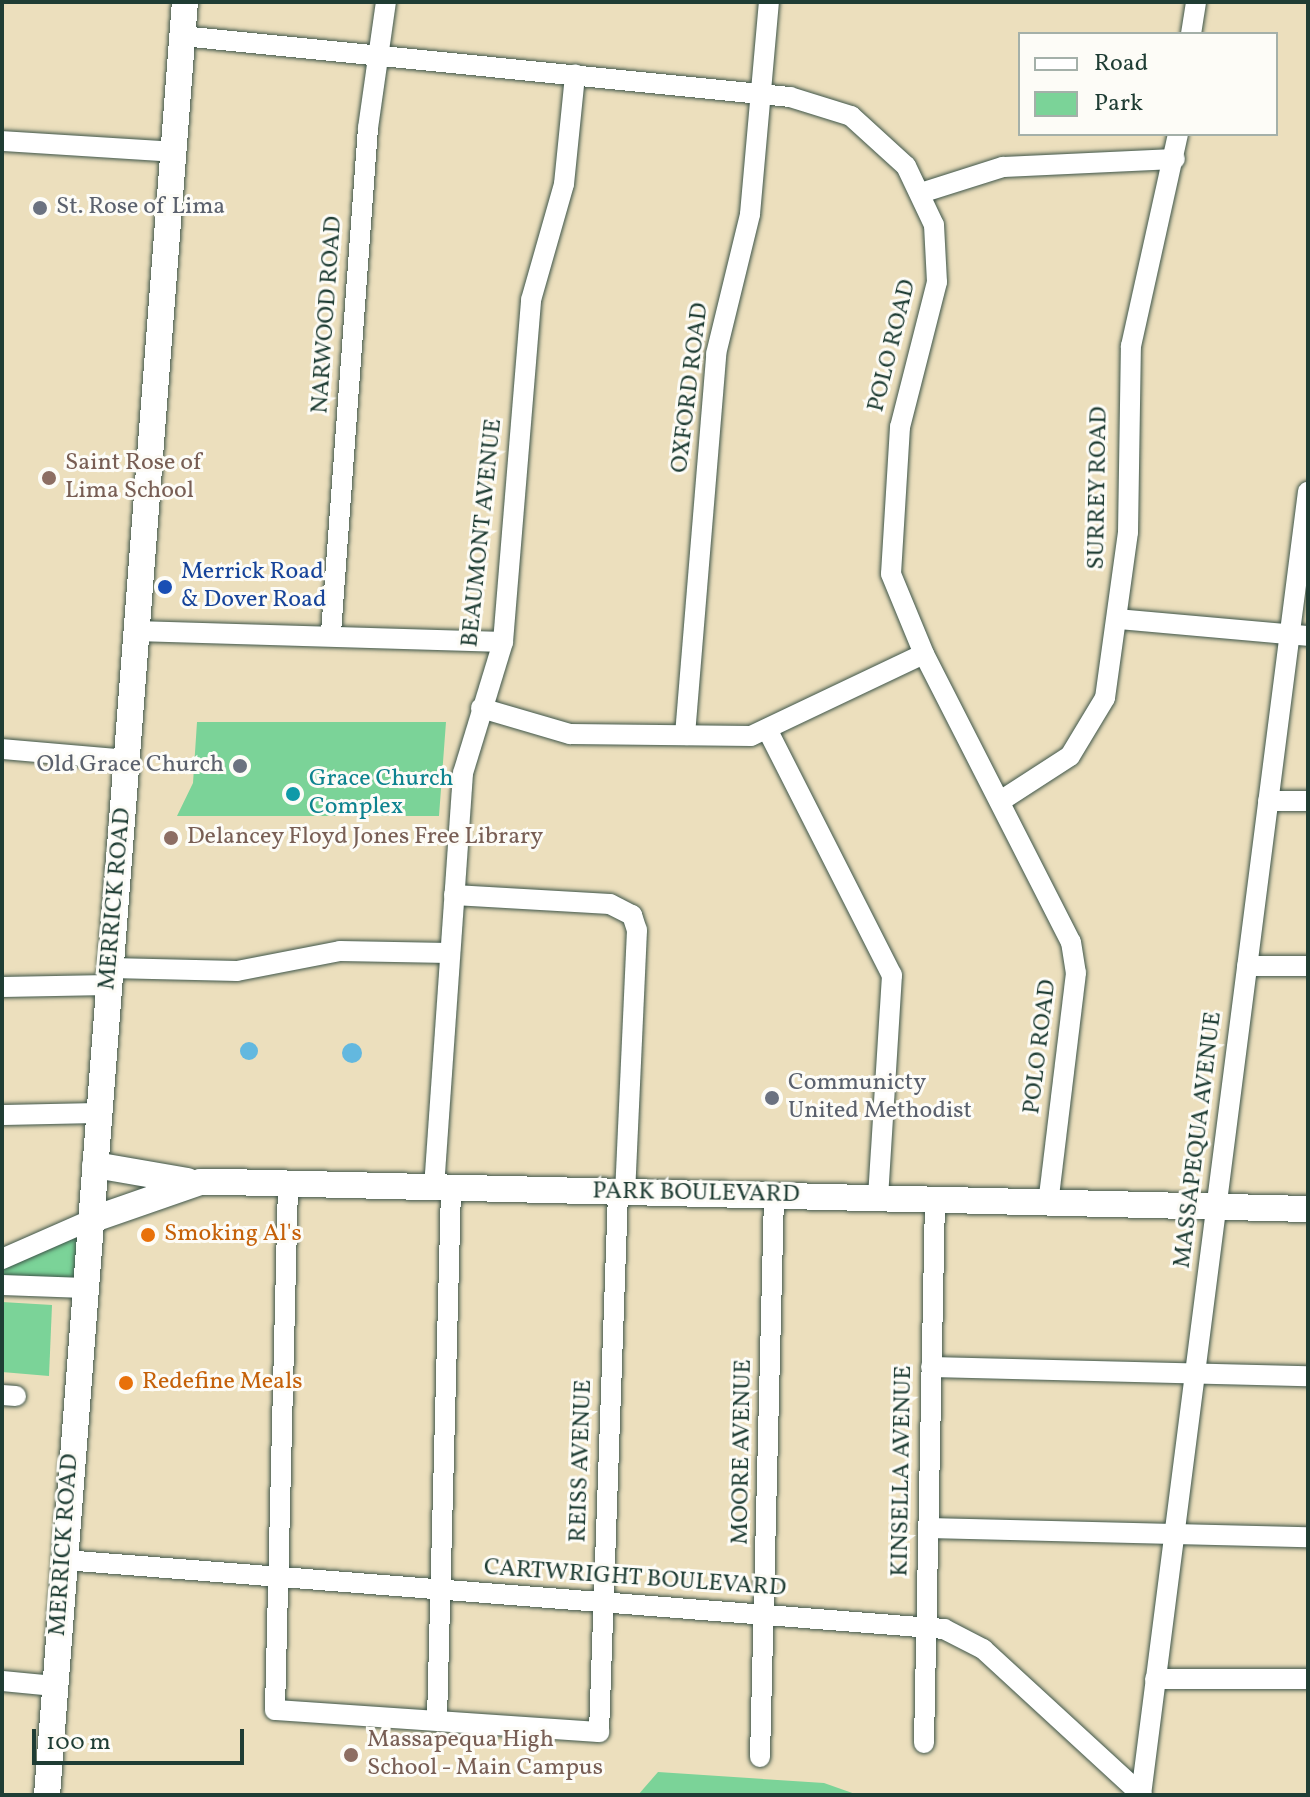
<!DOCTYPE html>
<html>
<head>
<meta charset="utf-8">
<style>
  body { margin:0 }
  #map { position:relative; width:1310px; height:1797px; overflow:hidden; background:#ecdfbd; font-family:Vollkorn,serif }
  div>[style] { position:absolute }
  .green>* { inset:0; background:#7bd398 }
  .water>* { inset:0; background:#63b8df }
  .round { border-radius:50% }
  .roads { filter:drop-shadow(0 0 2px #3e5549) drop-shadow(0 0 2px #3e5549) }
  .minor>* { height:20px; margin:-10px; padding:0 10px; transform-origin:10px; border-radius:10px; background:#fff }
  .major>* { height:26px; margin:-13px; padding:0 13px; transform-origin:13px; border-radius:13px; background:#fff }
  .dots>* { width:22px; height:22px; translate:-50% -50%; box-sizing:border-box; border:4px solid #fdfcf7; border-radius:50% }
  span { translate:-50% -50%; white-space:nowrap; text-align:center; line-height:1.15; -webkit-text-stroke:6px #fdfcf7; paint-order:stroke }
  .worship-label { font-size:24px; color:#5b616d }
  .left { translate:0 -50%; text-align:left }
  .right { translate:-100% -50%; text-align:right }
  .street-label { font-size:24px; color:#1f3d34 }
  .education-label { font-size:24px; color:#785e54 }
  .transit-label { font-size:24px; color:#164399 }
  .culture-label { font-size:24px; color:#0d838f }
  .food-label { font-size:24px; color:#c56008 }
  .frame { position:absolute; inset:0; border:4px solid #1f3d34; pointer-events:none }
  .legend { position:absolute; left:1018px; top:32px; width:260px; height:104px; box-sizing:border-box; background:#fdfcf7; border:2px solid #a4b0a9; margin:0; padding:10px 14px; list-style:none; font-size:24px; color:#1f3d34 }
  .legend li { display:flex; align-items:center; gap:16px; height:40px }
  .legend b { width:40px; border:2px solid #a4b0a9 }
  .scale { position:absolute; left:32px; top:1729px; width:212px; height:36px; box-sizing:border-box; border:4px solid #1f3d34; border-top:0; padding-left:10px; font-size:24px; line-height:28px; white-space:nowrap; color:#1f3d34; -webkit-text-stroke:6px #fdfcf7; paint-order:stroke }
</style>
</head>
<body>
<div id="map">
  <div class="green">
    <div style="clip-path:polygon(197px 722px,446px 722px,439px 816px,177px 816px,193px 783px)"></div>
    <div style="clip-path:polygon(89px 1223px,84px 1286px,2px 1283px,2px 1260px)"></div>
    <div style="clip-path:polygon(2px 1302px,52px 1305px,49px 1376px,2px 1372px)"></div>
    <div style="clip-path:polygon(658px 1772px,824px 1783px,858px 1795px,638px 1795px)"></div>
  </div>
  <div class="water">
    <div class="round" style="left:240px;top:1042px;width:18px;height:18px"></div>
    <div class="round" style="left:342px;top:1043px;width:20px;height:20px"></div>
  </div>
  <div class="roads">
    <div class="minor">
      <div style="left:1191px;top:34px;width:32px;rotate:-81deg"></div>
      <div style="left:182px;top:36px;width:611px;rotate:5.73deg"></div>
      <div style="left:790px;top:97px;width:64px;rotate:17.3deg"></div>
      <div style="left:851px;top:116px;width:74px;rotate:42.3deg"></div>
      <div style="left:906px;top:166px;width:65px;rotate:64.6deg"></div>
      <div style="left:934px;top:225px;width:57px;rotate:87deg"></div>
      <div style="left:937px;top:282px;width:150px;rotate:104.3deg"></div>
      <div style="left:900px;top:427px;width:147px;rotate:93.5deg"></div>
      <div style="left:891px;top:574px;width:87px;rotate:67.6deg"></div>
      <div style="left:924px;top:654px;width:323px;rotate:63deg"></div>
      <div style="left:1071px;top:942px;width:31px;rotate:81deg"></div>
      <div style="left:1076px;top:973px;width:232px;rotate:96.9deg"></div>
      <div style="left:2px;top:141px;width:173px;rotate:3.6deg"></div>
      <div style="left:924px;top:192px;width:83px;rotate:-17.6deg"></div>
      <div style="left:1003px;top:167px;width:172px;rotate:-2.7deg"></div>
      <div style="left:1118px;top:619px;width:191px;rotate:5.1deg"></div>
      <div style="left:137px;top:631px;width:366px;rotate:1.7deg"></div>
      <div style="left:331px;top:633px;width:506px;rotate:-85.81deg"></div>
      <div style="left:368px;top:128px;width:127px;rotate:-81.9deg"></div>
      <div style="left:481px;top:708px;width:93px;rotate:16.3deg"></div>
      <div style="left:570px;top:734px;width:181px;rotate:0.6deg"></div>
      <div style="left:751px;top:736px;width:191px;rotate:-25.4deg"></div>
      <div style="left:768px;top:731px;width:274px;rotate:63.1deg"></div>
      <div style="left:892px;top:975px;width:224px;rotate:93.6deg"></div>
      <div style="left:685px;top:735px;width:382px;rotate:-85.3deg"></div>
      <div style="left:716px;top:354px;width:144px;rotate:-76.3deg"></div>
      <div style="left:750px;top:214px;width:213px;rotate:-84.9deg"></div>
      <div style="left:2px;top:749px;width:125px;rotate:5deg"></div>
      <div style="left:1002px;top:800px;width:81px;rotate:-32.9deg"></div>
      <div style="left:1070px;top:756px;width:68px;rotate:-58.9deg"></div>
      <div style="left:1105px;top:698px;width:168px;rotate:-82.1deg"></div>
      <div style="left:1128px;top:532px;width:186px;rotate:-89.1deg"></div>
      <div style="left:1131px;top:346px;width:217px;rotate:-77.5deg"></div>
      <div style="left:1268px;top:801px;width:40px"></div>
      <div style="left:454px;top:895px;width:156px;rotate:3.3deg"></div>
      <div style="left:610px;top:904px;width:25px;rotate:27deg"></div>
      <div style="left:632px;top:915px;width:16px;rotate:72deg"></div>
      <div style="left:637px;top:930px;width:262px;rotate:92.6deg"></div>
      <div style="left:1247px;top:966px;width:61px"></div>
      <div style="left:111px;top:968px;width:126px;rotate:1.4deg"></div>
      <div style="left:237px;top:971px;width:105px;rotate:-11deg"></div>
      <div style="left:340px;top:951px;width:109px;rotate:1.1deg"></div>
      <div style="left:2px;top:987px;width:107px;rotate:-1.1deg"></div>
      <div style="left:2px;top:1115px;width:97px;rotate:-1.2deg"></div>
      <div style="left:288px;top:1185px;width:525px;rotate:91.42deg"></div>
      <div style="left:275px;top:1710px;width:325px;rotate:3.9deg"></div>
      <div style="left:599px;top:1732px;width:540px;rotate:-87.98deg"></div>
      <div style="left:434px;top:1188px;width:416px;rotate:-86deg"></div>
      <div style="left:463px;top:773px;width:137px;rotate:-73deg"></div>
      <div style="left:503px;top:642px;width:343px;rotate:-85.3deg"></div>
      <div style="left:531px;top:300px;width:121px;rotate:-74.1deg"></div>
      <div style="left:564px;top:184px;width:110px;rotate:-84.2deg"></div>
      <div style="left:2px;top:1259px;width:97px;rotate:-23.7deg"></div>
      <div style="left:2px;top:1285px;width:83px;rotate:2.1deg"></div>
      <div style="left:931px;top:1367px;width:377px;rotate:1.4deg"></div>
      <div style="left:2px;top:1395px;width:14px;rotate:4deg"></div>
      <div style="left:928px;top:1528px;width:380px;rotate:1.4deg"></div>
      <div style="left:64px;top:1560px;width:883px;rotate:4.48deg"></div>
      <div style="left:944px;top:1629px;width:44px;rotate:27.1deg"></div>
      <div style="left:983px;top:1649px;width:216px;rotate:42.6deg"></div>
      <div style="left:1155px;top:1679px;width:153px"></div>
      <div style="left:2px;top:1681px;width:53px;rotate:5.4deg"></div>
      <div style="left:437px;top:1720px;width:532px;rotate:-88.49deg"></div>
      <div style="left:924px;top:1743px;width:542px;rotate:-88.84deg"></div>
      <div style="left:760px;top:1757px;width:561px;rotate:-88.57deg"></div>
      <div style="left:1141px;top:1795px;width:1314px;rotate:-82.7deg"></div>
    </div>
    <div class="major">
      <div style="left:95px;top:1165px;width:94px;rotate:9.8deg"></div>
      <div style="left:91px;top:1220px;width:115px;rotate:-19.2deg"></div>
      <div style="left:200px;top:1182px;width:26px"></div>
      <div style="left:226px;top:1182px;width:1082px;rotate:1.43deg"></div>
      <div style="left:47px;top:1795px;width:1798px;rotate:-85.6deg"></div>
    </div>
  </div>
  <div class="dots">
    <div style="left:40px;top:208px;background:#6b7280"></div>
    <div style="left:49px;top:478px;background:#8d6e63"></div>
    <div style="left:165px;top:587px;background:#1a4fb4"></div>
    <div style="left:240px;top:766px;background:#6b7280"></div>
    <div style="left:293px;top:794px;background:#0f9aa8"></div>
    <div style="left:171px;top:838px;background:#8d6e63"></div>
    <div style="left:772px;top:1098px;background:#6b7280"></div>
    <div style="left:148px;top:1235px;background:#e8710a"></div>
    <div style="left:126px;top:1383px;background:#e8710a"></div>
    <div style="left:351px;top:1755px;background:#8d6e63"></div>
  </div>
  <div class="worship-label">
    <span class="left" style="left:56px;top:208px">St. Rose of Lima</span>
    <span class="right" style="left:224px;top:766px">Old Grace Church</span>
    <span class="left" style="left:788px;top:1098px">Communicty<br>United Methodist</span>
  </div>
  <div class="street-label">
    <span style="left:328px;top:315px;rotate:-86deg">NARWOOD ROAD</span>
    <span style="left:893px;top:346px;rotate:-76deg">POLO ROAD</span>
    <span style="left:691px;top:388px;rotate:-83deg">OXFORD ROAD</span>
    <span style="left:1099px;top:488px;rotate:-89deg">SURREY ROAD</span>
    <span style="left:483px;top:533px;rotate:-84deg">BEAUMONT AVENUE</span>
    <span style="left:116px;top:899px;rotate:-85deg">MERRICK ROAD</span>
    <span style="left:1041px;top:1047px;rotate:-83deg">POLO ROAD</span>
    <span style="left:1199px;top:1140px;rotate:-83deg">MASSAPEQUA AVENUE</span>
    <span style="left:696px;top:1194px;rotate:1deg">PARK BOULEVARD</span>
    <span style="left:743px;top:1452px;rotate:-89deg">MOORE AVENUE</span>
    <span style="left:582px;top:1461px;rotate:-88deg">REISS AVENUE</span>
    <span style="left:903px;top:1471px;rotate:-89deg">KINSELLA AVENUE</span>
    <span style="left:65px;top:1545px;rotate:-86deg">MERRICK ROAD</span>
    <span style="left:635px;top:1579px;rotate:4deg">CARTWRIGHT BOULEVARD</span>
  </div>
  <div class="education-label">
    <span class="left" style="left:65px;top:478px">Saint Rose of<br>Lima School</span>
    <span class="left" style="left:187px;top:838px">Delancey Floyd Jones Free Library</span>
    <span class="left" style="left:367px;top:1755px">Massapequa High<br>School - Main Campus</span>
  </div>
  <div class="transit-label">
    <span class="left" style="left:181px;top:587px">Merrick Road<br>&amp; Dover Road</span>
  </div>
  <div class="culture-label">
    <span class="left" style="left:309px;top:794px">Grace Church<br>Complex</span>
  </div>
  <div class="food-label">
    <span class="left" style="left:164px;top:1235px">Smoking Al's</span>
    <span class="left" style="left:142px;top:1383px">Redefine Meals</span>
  </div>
  <div class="frame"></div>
  <ul class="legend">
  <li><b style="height:10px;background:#fff"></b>Road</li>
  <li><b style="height:22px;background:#7bd398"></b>Park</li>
  </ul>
  <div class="scale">100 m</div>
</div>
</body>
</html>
